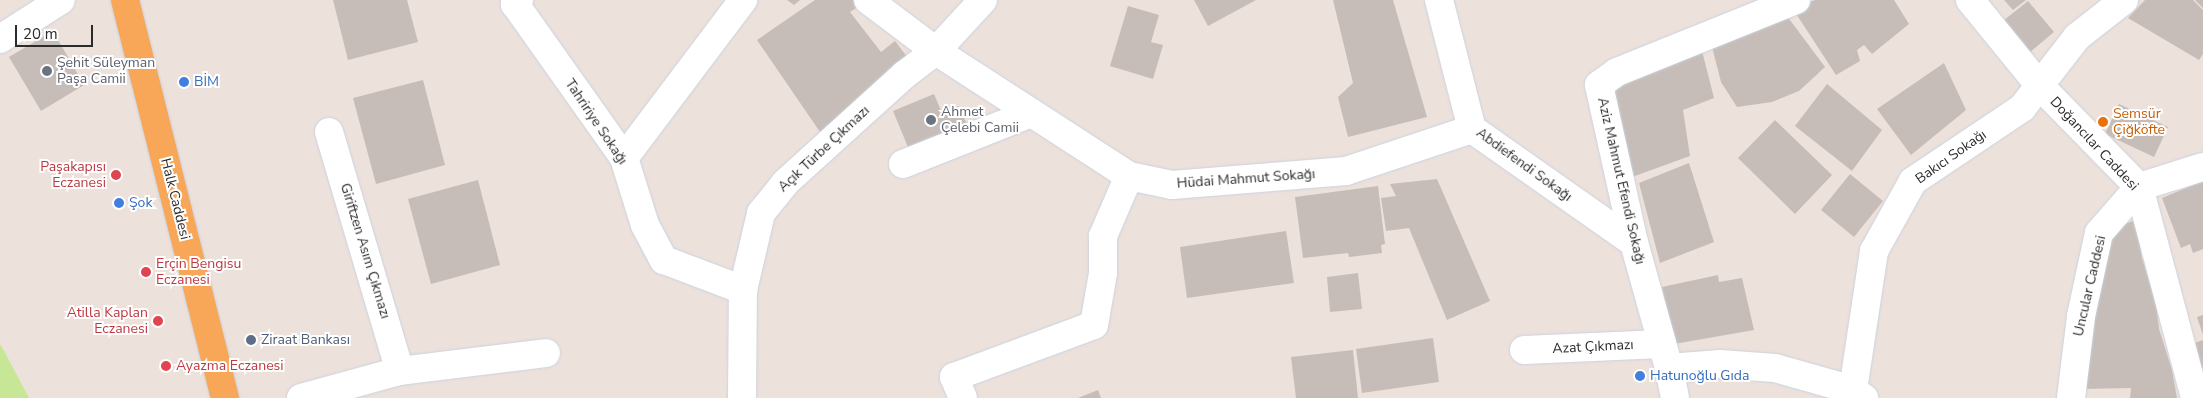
<!DOCTYPE html>
<html>
<head>
<meta charset="utf-8">
<style>
  body { margin:0 }
  #map { position:relative; width:2203px; height:398px; overflow:hidden; background:#ede1dc; font-family:"Nunito Sans",sans-serif }
  div>[style] { position:absolute }
  .green>* { inset:0; background:#c8e796 }
  .building>* { inset:0; background:#c6bdb8 }
  .roads { filter:drop-shadow(0 0 1px #cad3dd) drop-shadow(0 0 1px #cad3dd) }
  .minor>* { height:28px; margin:-14px; padding:0 14px; transform-origin:14px; border-radius:14px; background:#fff }
  .major>* { height:28px; margin:-14px; padding:0 14px; transform-origin:14px; border-radius:14px; background:#f8a657 }
  .dots>* { width:14px; height:14px; translate:-50% -50%; box-sizing:border-box; border:2px solid #fff; border-radius:50% }
  span { translate:-50% -50%; white-space:nowrap; text-align:center; line-height:1.15; -webkit-text-stroke:4px #fff; paint-order:stroke }
  .worship-label { font-size:14px; color:#5b616d }
  .left { translate:0 -50%; text-align:left }
  .shop-label { font-size:14px; color:#366cbe }
  .food-label { font-size:14px; color:#c56008 }
  .street-label { font-size:14px; color:#2b2b2b }
  .health-label { font-size:14px; color:#be3a42 }
  .right { translate:-100% -50%; text-align:right }
  .service-label { font-size:14px; color:#4e5e75 }
  .scale { position:absolute; left:15px; top:25px; width:78px; height:22px; box-sizing:border-box; border:2px solid #2b2b2b; border-top:0; padding-left:6px; font-size:15px; line-height:18px; white-space:nowrap; color:#2b2b2b; -webkit-text-stroke:4px #fff; paint-order:stroke }
</style>
</head>
<body>
<div id="map">
  <div class="green">
    <div style="clip-path:polygon(0 345px,1px 345px,29px 398px,0 398px)"></div>
  </div>
  <div class="building">
    <div style="clip-path:polygon(333px 0,407px 0,418px 42px,348px 60px)"></div>
    <div style="clip-path:polygon(787px 0,800px 0,794px 5px)"></div>
    <div style="clip-path:polygon(815px 0,853px 0,859px 6px,850px 12px,881px 52px,895px 41px,911px 62px,896px 79px,820px 132px,757px 40px)"></div>
    <div style="clip-path:polygon(1194px 0,1256px 0,1208px 26px)"></div>
    <div style="clip-path:polygon(1333px 0,1393px 0,1427px 117px,1348px 137px,1338px 97px,1353px 83px)"></div>
    <div style="clip-path:polygon(1815px 0,1894px 0,1909px 24px,1872px 54px,1864px 45px,1857px 50px,1860px 61px,1836px 75px,1793px 9px)"></div>
    <div style="clip-path:polygon(2004px 0,2026px 0,2013px 10px)"></div>
    <div style="clip-path:polygon(2145px 0,2193px 0,2203px 10px,2203px 54px,2199px 60px,2128px 18px)"></div>
    <div style="clip-path:polygon(2195px 0,2203px 0,2203px 8px)"></div>
    <div style="clip-path:polygon(2028px 1px,2054px 32px,2029px 53px,2003px 21px)"></div>
    <div style="clip-path:polygon(1128px 6px,1159px 15px,1151px 42px,1163px 45px,1153px 79px,1110px 66px)"></div>
    <div style="clip-path:polygon(1784px 12px,1825px 67px,1799px 91px,1772px 102px,1737px 107px,1721px 82px,1710px 39px)"></div>
    <div style="clip-path:polygon(53px 31px,84px 85px,41px 111px,9px 57px)"></div>
    <div style="clip-path:polygon(1700px 43px,1714px 98px,1683px 110px,1690px 156px,1632px 177px,1612px 90px,1617px 75px)"></div>
    <div style="clip-path:polygon(1944px 63px,1966px 110px,1911px 155px,1877px 109px)"></div>
    <div style="clip-path:polygon(423px 80px,445px 165px,376px 184px,353px 98px)"></div>
    <div style="clip-path:polygon(1827px 84px,1882px 130px,1852px 171px,1795px 126px)"></div>
    <div style="clip-path:polygon(934px 94px,942px 113px,959px 106px,968px 127px,910px 152px,893px 111px)"></div>
    <div style="clip-path:polygon(2119px 104px,2168px 127px,2154px 157px,2105px 134px)"></div>
    <div style="clip-path:polygon(1775px 120px,1832px 175px,1795px 214px,1738px 158px)"></div>
    <div style="clip-path:polygon(1689px 163px,1714px 242px,1660px 263px,1639px 183px)"></div>
    <div style="clip-path:polygon(1850px 174px,1883px 201px,1854px 237px,1821px 210px)"></div>
    <div style="clip-path:polygon(1437px 179px,1490px 301px,1447px 320px,1409px 228px,1386px 231px,1381px 198px,1396px 196px,1390px 184px)"></div>
    <div style="clip-path:polygon(478px 180px,500px 265px,431px 284px,408px 199px)"></div>
    <div style="clip-path:polygon(2203px 181px,2203px 249px,2193px 253px,2190px 244px,2181px 248px,2162px 198px)"></div>
    <div style="clip-path:polygon(1378px 186px,1385px 244px,1381px 245px,1382px 253px,1349px 257px,1348px 253px,1303px 258px,1295px 197px)"></div>
    <div style="clip-path:polygon(2136px 220px,2142px 258px,2156px 303px,2159px 329px,2172px 370px,2177px 398px,2130px 398px,2131px 388px,2083px 389px,2088px 351px,2111px 229px)"></div>
    <div style="clip-path:polygon(1286px 231px,1294px 283px,1187px 298px,1180px 247px)"></div>
    <div style="clip-path:polygon(1358px 273px,1362px 309px,1330px 312px,1327px 277px)"></div>
    <div style="clip-path:polygon(1718px 275px,1719px 282px,1742px 278px,1754px 330px,1674px 344px,1662px 287px)"></div>
    <div style="clip-path:polygon(2203px 315px,2203px 335px,2197px 317px)"></div>
    <div style="clip-path:polygon(1433px 338px,1439px 382px,1362px 393px,1356px 349px)"></div>
    <div style="clip-path:polygon(2203px 340px,2203px 368px,2202px 368px,2195px 343px)"></div>
    <div style="clip-path:polygon(1353px 350px,1358px 398px,1296px 398px,1291px 357px)"></div>
    <div style="clip-path:polygon(1098px 390px,1101px 398px,1078px 398px)"></div>
  </div>
  <div class="roads">
    <div class="minor">
      <div style="left:519px;top:0;width:6px;rotate:135deg"></div>
      <div style="left:515px;top:4px;width:189px;rotate:54.7deg"></div>
      <div style="left:624px;top:158px;width:70px;rotate:72.6deg"></div>
      <div style="left:645px;top:225px;width:40px;rotate:62deg"></div>
      <div style="left:664px;top:260px;width:85px;rotate:20.8deg"></div>
      <div style="left:868px;top:0;width:85px;rotate:36.9deg"></div>
      <div style="left:936px;top:51px;width:230px;rotate:32.9deg"></div>
      <div style="left:1129px;top:176px;width:44px;rotate:11.8deg"></div>
      <div style="left:1172px;top:185px;width:175px;rotate:-4.6deg"></div>
      <div style="left:1346px;top:171px;width:133px;rotate:-18.4deg"></div>
      <div style="left:1439px;top:0;width:133px;rotate:75.7deg"></div>
      <div style="left:1472px;top:129px;width:198px;rotate:35.1deg"></div>
      <div style="left:1970px;top:0;width:111px;rotate:50.9deg"></div>
      <div style="left:2040px;top:86px;width:141px;rotate:45.6deg"></div>
      <div style="left:2139px;top:187px;width:218px;rotate:75.1deg"></div>
      <div style="left:0;top:39px;width:72px;rotate:-32.6deg"></div>
      <div style="left:329px;top:132px;width:249px;rotate:73.5deg"></div>
      <div style="left:624px;top:158px;width:198px;rotate:-53deg"></div>
      <div style="left:903px;top:164px;width:138px;rotate:-21.7deg"></div>
      <div style="left:2139px;top:187px;width:67px;rotate:-17.4deg"></div>
      <div style="left:1524px;top:350px;width:138px;rotate:-2.5deg"></div>
      <div style="left:1669px;top:368px;width:51px;rotate:-4.5deg"></div>
      <div style="left:1720px;top:364px;width:55px;rotate:4.2deg"></div>
      <div style="left:1775px;top:368px;width:81px;rotate:15.8deg"></div>
      <div style="left:1853px;top:390px;width:14px;rotate:36deg"></div>
      <div style="left:1853px;top:390px;width:141px;rotate:-81.4deg"></div>
      <div style="left:1874px;top:251px;width:80px;rotate:-60.9deg"></div>
      <div style="left:1913px;top:181px;width:131px;rotate:-33.8deg"></div>
      <div style="left:2022px;top:108px;width:90px;rotate:-52.2deg"></div>
      <div style="left:2077px;top:37px;width:60px;rotate:-38.2deg"></div>
      <div style="left:301px;top:398px;width:103px;rotate:-15.3deg"></div>
      <div style="left:400px;top:371px;width:147px;rotate:-7deg"></div>
      <div style="left:742px;top:398px;width:108px;rotate:-89.5deg"></div>
      <div style="left:743px;top:290px;width:79px;rotate:-76.8deg"></div>
      <div style="left:761px;top:213px;width:38px;rotate:-51deg"></div>
      <div style="left:785px;top:183px;width:161px;rotate:-42.2deg"></div>
      <div style="left:904px;top:75px;width:40px;rotate:-37deg"></div>
      <div style="left:936px;top:51px;width:69px;rotate:-47.3deg"></div>
      <div style="left:963px;top:398px;width:23px;rotate:-113deg"></div>
      <div style="left:954px;top:377px;width:149px;rotate:-20.4deg"></div>
      <div style="left:1094px;top:325px;width:53px;rotate:-80.2deg"></div>
      <div style="left:1103px;top:273px;width:37px;rotate:-90deg"></div>
      <div style="left:1103px;top:236px;width:65px;rotate:-66.6deg"></div>
      <div style="left:1675px;top:398px;width:31px;rotate:-101deg"></div>
      <div style="left:1669px;top:368px;width:130px;rotate:-105.6deg"></div>
      <div style="left:1634px;top:243px;width:162px;rotate:-102.5deg"></div>
      <div style="left:1599px;top:85px;width:22px;rotate:-36deg"></div>
      <div style="left:1617px;top:72px;width:193px;rotate:-21.9deg"></div>
      <div style="left:2071px;top:398px;width:83px;rotate:-83deg"></div>
      <div style="left:2081px;top:316px;width:85px;rotate:-77.8deg"></div>
      <div style="left:2099px;top:233px;width:61px;rotate:-49deg"></div>
    </div>
    <div class="major">
      <div style="left:125px;top:0;width:410px;rotate:75.9deg"></div>
    </div>
  </div>
  <div class="dots">
    <div style="left:47px;top:71px;background:#6b7280"></div>
    <div style="left:184px;top:82px;background:#3f7fe0"></div>
    <div style="left:931px;top:120px;background:#6b7280"></div>
    <div style="left:2103px;top:122px;background:#e8710a"></div>
    <div style="left:116px;top:175px;background:#e0444e"></div>
    <div style="left:119px;top:203px;background:#3f7fe0"></div>
    <div style="left:146px;top:272px;background:#e0444e"></div>
    <div style="left:158px;top:321px;background:#e0444e"></div>
    <div style="left:251px;top:340px;background:#5c6f8a"></div>
    <div style="left:166px;top:366px;background:#e0444e"></div>
    <div style="left:1640px;top:376px;background:#3f7fe0"></div>
  </div>
  <div class="worship-label">
    <span class="left" style="left:57px;top:71px">Şehit Süleyman<br>Paşa Camii</span>
    <span class="left" style="left:941px;top:120px">Ahmet<br>Çelebi Camii</span>
  </div>
  <div class="shop-label">
    <span class="left" style="left:194px;top:82px">BİM</span>
    <span class="left" style="left:129px;top:203px">Şok</span>
    <span class="left" style="left:1650px;top:376px">Hatunoğlu Gıda</span>
  </div>
  <div class="food-label">
    <span class="left" style="left:2113px;top:122px">Semsür<br>Çiğköfte</span>
  </div>
  <div class="street-label">
    <span style="left:596px;top:122px;rotate:56deg">Tahririye Sokağı</span>
    <span style="left:2094px;top:144px;rotate:47deg">Doğancılar Caddesi</span>
    <span style="left:824px;top:149px;rotate:-43deg">Açık Türbe Çıkmazı</span>
    <span style="left:1951px;top:157px;rotate:-35deg">Bakıcı Sokağı</span>
    <span style="left:1524px;top:165px;rotate:36deg">Abdiefendi Sokağı</span>
    <span style="left:1246px;top:179px;rotate:-4deg">Hüdai Mahmut Sokağı</span>
    <span style="left:1621px;top:181px;rotate:77deg">Aziz Mahmut Efendi Sokağı</span>
    <span style="left:175px;top:199px;rotate:76deg">Halk Caddesi</span>
    <span style="left:365px;top:251px;rotate:73deg">Giriftzen Asım Çıkmazı</span>
    <span style="left:2090px;top:286px;rotate:-77deg">Uncular Caddesi</span>
    <span style="left:1593px;top:347px;rotate:-3deg">Azat Çıkmazı</span>
  </div>
  <div class="health-label">
    <span class="right" style="left:106px;top:175px">Paşakapısı<br>Eczanesi</span>
    <span class="left" style="left:156px;top:272px">Erçin Bengisu<br>Eczanesi</span>
    <span class="right" style="left:148px;top:321px">Atilla Kaplan<br>Eczanesi</span>
    <span class="left" style="left:176px;top:366px">Ayazma Eczanesi</span>
  </div>
  <div class="service-label">
    <span class="left" style="left:261px;top:340px">Ziraat Bankası</span>
  </div>
  <div class="scale">20 m</div>
</div>
</body>
</html>
